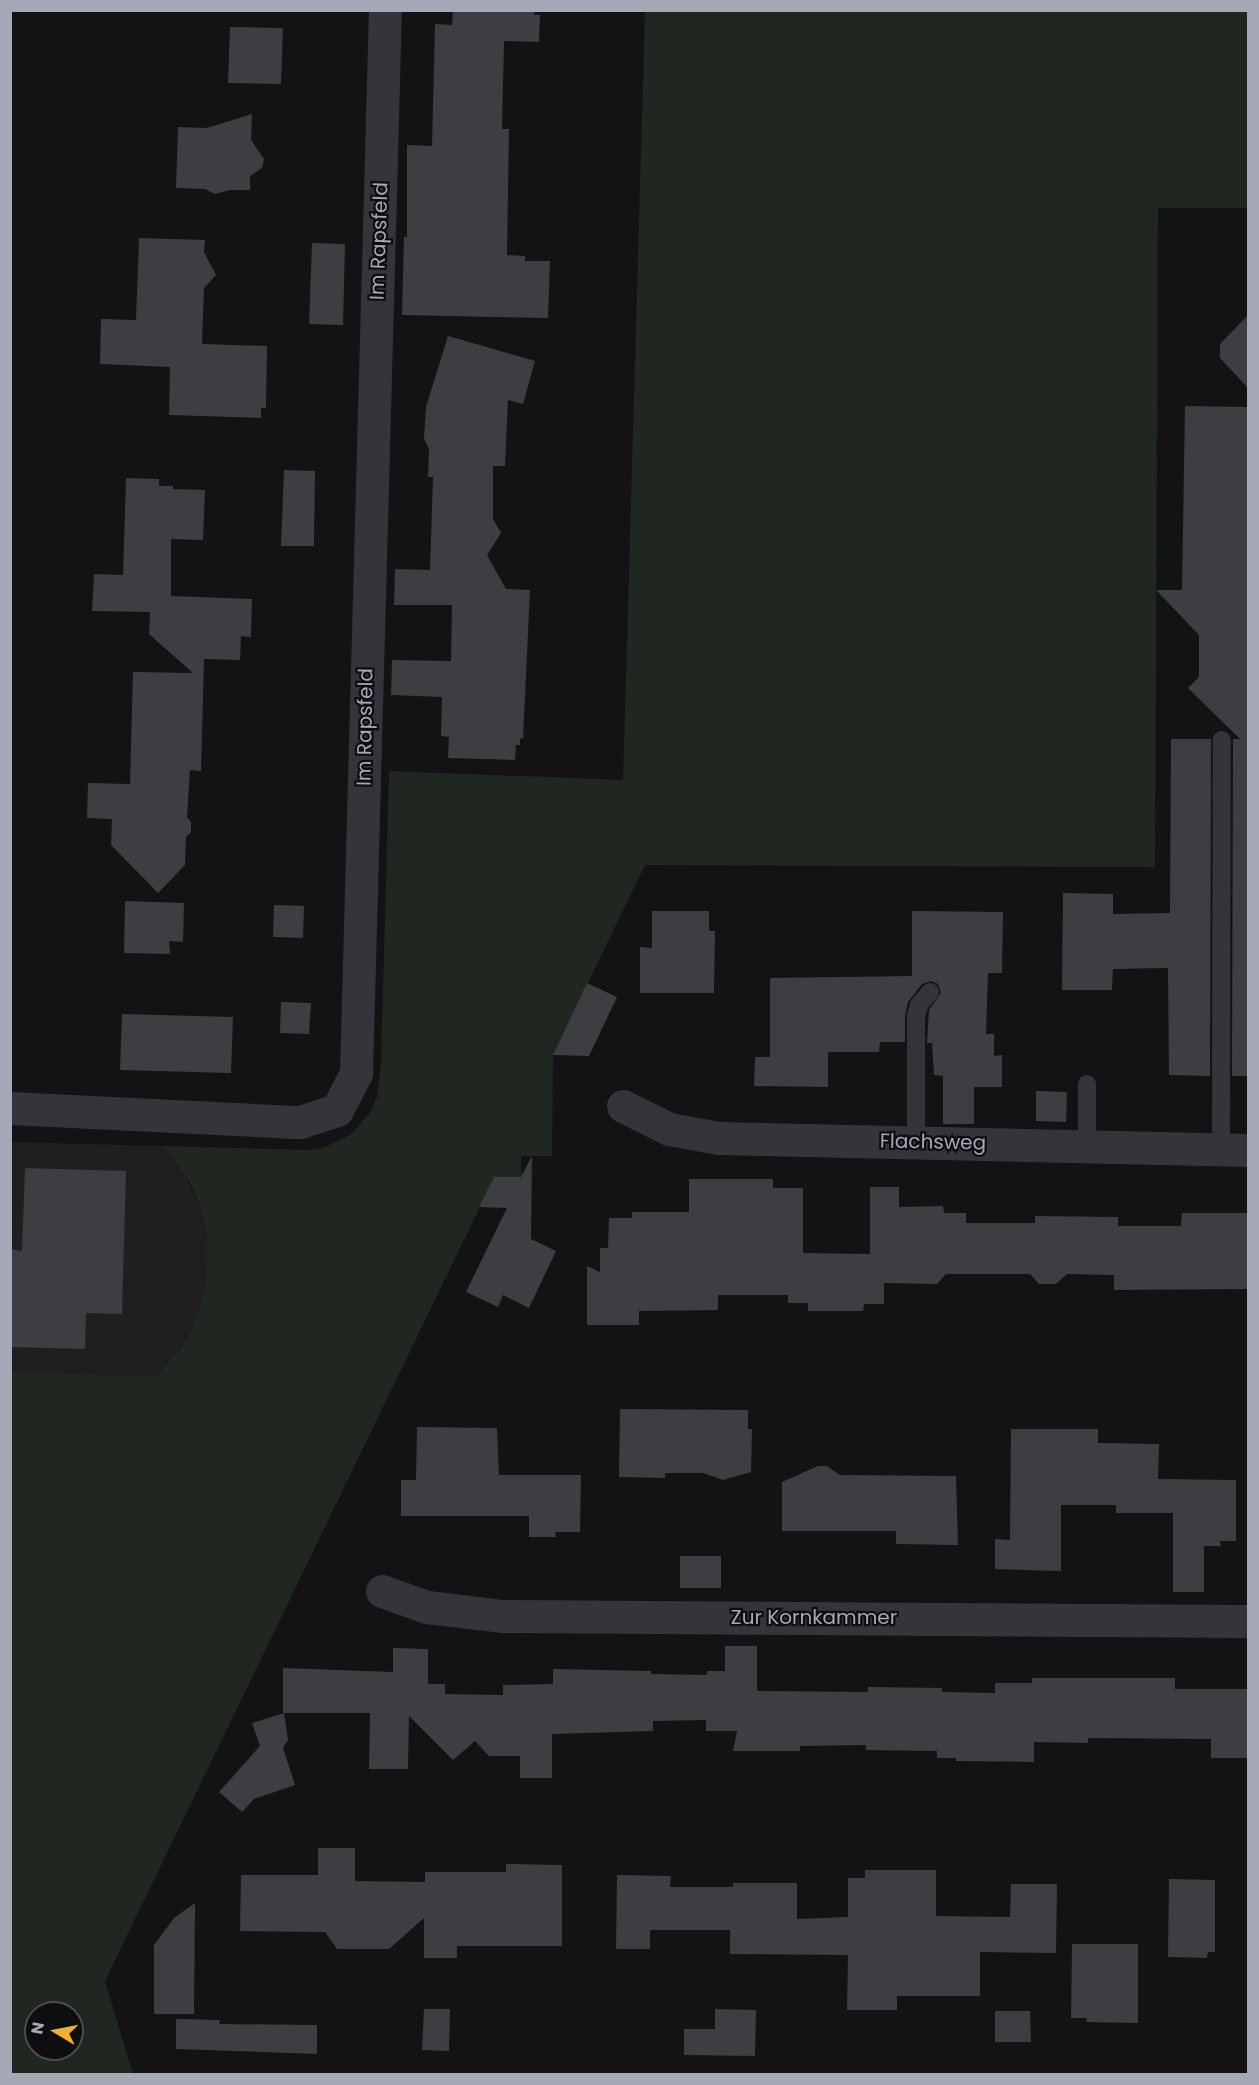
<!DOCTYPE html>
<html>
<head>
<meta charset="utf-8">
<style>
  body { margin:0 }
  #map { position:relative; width:1259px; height:2085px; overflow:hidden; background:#131315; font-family:Poppins,sans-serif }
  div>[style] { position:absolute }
  .built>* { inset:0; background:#1f1f22 }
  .green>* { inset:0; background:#1f2720 }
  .building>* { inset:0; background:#3d3e42 }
  .lane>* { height:18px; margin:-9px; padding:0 9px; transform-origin:9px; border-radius:9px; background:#34353a }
  .street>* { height:33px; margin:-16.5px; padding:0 16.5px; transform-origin:16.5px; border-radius:16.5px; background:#34353a }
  span { translate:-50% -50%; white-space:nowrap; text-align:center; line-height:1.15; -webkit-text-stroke:4.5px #0e0e10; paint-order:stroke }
  .street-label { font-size:20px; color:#a4a9b5 }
  .frame { position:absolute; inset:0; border:12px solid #a4a9b5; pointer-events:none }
  .north { position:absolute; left:24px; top:2001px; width:60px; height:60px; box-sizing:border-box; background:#0e0e10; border:2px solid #4a4c52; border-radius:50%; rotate:280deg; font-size:16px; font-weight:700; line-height:24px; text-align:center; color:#a4a9b5 }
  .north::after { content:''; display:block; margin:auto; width:21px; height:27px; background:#f2b12d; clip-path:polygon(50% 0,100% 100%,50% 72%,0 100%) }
</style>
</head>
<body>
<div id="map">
  <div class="built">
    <div style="clip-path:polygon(11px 1142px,164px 1146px,180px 1165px,201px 1209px,207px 1236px,206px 1285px,192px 1329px,171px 1362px,157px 1376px,11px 1372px)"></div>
  </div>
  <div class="green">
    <div style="clip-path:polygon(evenodd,645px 11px,1248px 11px,1248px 208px,1158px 208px,1155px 867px,645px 865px,553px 1055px,552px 1156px,521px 1156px,521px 1177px,494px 1178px,105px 1981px,133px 2074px,11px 2074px,11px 1372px,157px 1376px,182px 1346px,192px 1329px,206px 1285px,207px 1236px,201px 1209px,190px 1183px,164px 1146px,309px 1150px,323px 1148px,350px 1135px,370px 1113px,377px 1097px,381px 1064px,389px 771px,623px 780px,645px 11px,36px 2013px,72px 2013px,72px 2049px,36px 2049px,36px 2013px)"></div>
  </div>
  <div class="building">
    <div style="clip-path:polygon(453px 10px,535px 10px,534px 15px,540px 15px,539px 42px,504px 41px,502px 129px,509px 129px,507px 255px,525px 256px,525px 261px,550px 261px,548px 318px,402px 315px,404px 237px,407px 237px,407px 145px,432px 146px,435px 24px,452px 25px)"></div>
    <div style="clip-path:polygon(230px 27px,283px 28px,281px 84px,228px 83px)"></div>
    <div style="clip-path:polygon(252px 114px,251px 140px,264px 159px,262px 168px,250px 176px,250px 190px,230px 190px,215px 194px,205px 189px,176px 188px,178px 127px,207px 128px)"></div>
    <div style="clip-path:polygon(139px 238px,205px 240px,204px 252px,216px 275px,204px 288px,202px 344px,267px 346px,266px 408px,261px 408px,261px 418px,169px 415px,170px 367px,100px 364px,101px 319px,136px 320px)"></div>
    <div style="clip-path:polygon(312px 243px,345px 244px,343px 325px,309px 324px)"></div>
    <div style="clip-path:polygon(1248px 315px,1248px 388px,1220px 358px,1220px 344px)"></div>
    <div style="clip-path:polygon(448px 336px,535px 361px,523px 404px,508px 400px,505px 466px,493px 466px,493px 519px,501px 533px,487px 555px,506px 589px,530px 590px,523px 739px,520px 738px,520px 745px,516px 745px,515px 760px,448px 758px,449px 737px,441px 736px,442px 697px,391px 695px,392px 660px,451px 661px,452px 605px,394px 605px,395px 569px,430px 570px,433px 477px,428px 477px,429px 449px,424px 439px,426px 407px)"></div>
    <div style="clip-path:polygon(1185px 406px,1248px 407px,1248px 1076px,1232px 1076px,1233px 739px,1240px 739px,1188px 688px,1199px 677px,1199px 635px,1156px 590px,1182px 590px)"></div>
    <div style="clip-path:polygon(284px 470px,315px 471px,314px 546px,281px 546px)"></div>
    <div style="clip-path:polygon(126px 478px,159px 479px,159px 486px,173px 486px,173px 489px,205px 490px,203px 540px,171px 539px,171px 596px,252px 599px,251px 637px,241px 636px,240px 660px,204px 659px,201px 771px,190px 770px,187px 817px,191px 822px,191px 832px,186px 837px,185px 865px,158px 893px,111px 845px,112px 819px,87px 818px,88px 783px,130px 784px,133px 672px,193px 673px,149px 634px,150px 612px,92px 611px,94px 574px,123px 575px)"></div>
    <div style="clip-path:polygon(1171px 739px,1211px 739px,1210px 1076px,1169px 1075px,1168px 968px,1113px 969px,1112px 990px,1062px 990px,1063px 893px,1113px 894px,1113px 914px,1170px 913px)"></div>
    <div style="clip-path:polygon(125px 901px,184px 903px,183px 942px,169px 941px,170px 954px,124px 953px)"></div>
    <div style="clip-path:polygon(274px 905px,304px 906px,303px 938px,273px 937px)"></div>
    <div style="clip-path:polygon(652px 911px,709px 911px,709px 931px,715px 931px,714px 993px,640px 993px,640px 947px,652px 948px)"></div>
    <div style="clip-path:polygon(912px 911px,1003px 912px,1002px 973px,988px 973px,986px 1034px,994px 1034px,994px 1056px,1002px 1055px,1002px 1087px,974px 1087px,974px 1124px,943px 1124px,943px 1076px,934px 1075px,932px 1043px,927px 1043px,929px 1010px,941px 993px,938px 984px,931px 981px,922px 984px,908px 1002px,905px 1016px,905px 1042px,880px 1042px,879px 1052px,828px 1052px,828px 1087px,754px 1086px,755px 1057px,770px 1057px,770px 978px,912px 976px)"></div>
    <div style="clip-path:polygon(587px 983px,617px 997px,589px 1056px,553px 1055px)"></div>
    <div style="clip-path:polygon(281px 1002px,311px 1003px,309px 1034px,280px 1033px)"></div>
    <div style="clip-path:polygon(122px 1014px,233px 1017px,231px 1073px,120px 1070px)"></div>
    <div style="clip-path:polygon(1036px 1091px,1067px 1092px,1066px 1122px,1036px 1121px)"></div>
    <div style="clip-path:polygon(532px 1156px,531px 1239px,556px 1251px,529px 1308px,503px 1295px,498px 1307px,466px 1292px,507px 1208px,479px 1207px,494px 1177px,521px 1177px)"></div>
    <div style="clip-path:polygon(25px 1168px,126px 1171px,122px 1314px,86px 1313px,85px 1349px,10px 1347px,10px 1249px,22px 1251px)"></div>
    <div style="clip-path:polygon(689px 1179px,773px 1179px,773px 1188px,803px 1188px,803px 1253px,870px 1254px,870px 1187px,899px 1187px,899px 1207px,943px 1206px,944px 1213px,966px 1213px,966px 1223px,1035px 1223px,1035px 1216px,1118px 1217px,1118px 1226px,1181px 1226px,1182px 1213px,1248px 1213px,1248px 1289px,1114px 1290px,1114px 1275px,1067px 1274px,1056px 1284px,1039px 1284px,1030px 1274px,946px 1274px,937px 1284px,884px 1283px,884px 1304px,864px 1304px,863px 1311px,808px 1311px,808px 1303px,788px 1303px,788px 1295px,718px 1295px,718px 1310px,639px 1311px,639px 1325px,587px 1325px,587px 1266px,600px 1272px,600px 1248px,608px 1248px,609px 1218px,632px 1218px,632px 1212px,689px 1212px)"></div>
    <div style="clip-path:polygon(620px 1409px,748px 1410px,748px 1429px,752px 1429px,751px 1472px,723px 1480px,703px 1473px,665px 1473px,665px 1478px,619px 1477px)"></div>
    <div style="clip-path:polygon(417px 1427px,497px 1428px,499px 1475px,581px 1475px,580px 1532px,555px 1532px,556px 1537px,529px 1537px,529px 1516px,401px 1516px,401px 1480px,416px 1480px)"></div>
    <div style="clip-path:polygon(1011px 1429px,1098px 1429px,1098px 1443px,1159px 1444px,1158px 1479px,1236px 1480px,1236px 1541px,1220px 1541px,1221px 1546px,1204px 1546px,1204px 1592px,1173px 1592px,1173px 1513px,1116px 1513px,1116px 1505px,1061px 1505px,1061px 1571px,995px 1569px,995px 1539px,1010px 1540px)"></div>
    <div style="clip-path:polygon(818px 1466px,827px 1466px,840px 1475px,956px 1476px,958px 1545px,896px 1544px,896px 1531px,782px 1531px,782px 1482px)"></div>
    <div style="clip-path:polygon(680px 1556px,721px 1556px,721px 1588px,680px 1588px)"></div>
    <div style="clip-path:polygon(725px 1646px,757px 1646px,757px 1691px,868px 1692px,868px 1687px,942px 1688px,942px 1692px,995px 1693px,995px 1683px,1032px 1683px,1032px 1678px,1175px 1678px,1175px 1689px,1248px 1689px,1248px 1758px,1211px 1758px,1211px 1739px,1088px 1738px,1088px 1743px,1034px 1742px,1034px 1762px,956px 1761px,956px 1758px,937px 1758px,937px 1751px,866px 1750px,866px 1745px,800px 1746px,800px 1751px,733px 1751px,737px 1731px,706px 1731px,706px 1720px,653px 1721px,653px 1731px,552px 1734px,552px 1778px,520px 1778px,520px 1756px,489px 1756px,475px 1741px,453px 1760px,409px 1716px,408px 1769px,369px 1769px,370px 1713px,283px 1713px,283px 1668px,393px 1672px,393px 1648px,428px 1649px,428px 1684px,445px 1684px,445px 1694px,503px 1695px,503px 1685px,553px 1684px,553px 1669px,651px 1671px,651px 1674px,707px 1675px,707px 1671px,725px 1671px)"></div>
    <div style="clip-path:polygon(284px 1713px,288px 1740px,283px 1748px,295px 1785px,254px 1799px,242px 1812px,219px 1792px,260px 1746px,252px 1723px)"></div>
    <div style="clip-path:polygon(318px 1848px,355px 1848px,355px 1881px,425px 1882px,425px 1872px,506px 1872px,506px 1864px,562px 1865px,562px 1946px,457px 1946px,457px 1958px,424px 1958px,424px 1918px,389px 1949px,337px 1949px,325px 1932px,240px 1931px,241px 1875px,318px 1875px)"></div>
    <div style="clip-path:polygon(865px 1870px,936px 1870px,936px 1916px,1010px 1917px,1011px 1884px,1057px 1884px,1056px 1953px,980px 1952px,980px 1996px,897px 1996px,897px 2010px,847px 2010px,848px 1955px,730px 1954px,730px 1930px,650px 1930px,650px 1949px,616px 1949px,617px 1875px,671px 1876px,670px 1887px,733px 1887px,733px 1883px,797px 1883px,797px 1919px,848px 1917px,848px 1878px,865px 1878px)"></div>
    <div style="clip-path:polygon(1169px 1879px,1215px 1880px,1215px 1952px,1208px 1952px,1207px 1958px,1168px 1957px)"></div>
    <div style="clip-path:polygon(195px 1903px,194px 2014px,154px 2014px,154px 1945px,174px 1918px)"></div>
    <div style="clip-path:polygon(1072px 1944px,1138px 1944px,1138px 2023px,1086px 2022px,1087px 2018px,1071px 2018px)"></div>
    <div style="clip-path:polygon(424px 2009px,450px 2009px,449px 2051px,422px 2050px)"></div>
    <div style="clip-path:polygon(715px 2009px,756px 2010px,755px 2056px,684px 2055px,684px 2029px,715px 2029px)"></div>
    <div style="clip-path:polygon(995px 2011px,1030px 2011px,1031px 2042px,995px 2042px)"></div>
    <div style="clip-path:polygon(176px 2019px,220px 2020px,219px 2024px,317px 2025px,317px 2054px,176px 2049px)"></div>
  </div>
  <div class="lane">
    <div style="left:1087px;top:1084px;width:62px;rotate:90deg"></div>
    <div style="left:916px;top:1141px;width:125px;rotate:-90deg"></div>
    <div style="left:916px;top:1016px;width:11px;rotate:-75deg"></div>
    <div style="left:919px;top:1005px;width:17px;rotate:-50deg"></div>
    <div style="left:1221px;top:1150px;width:410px;rotate:-89.9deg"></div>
  </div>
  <div class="street">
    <div style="left:623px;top:1106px;width:51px;rotate:26.6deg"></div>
    <div style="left:669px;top:1129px;width:50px;rotate:10.4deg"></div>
    <div style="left:718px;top:1138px;width:530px;rotate:1.3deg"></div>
    <div style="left:10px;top:1108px;width:290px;rotate:2.8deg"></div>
    <div style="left:300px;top:1122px;width:39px;rotate:-18deg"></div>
    <div style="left:337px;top:1110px;width:42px;rotate:-62.8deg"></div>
    <div style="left:356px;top:1073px;width:1063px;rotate:-88.44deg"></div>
    <div style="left:382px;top:1591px;width:48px;rotate:19.6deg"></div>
    <div style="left:427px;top:1607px;width:77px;rotate:6.8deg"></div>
    <div style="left:503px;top:1616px;width:745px;rotate:0.38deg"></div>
  </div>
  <div class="street-label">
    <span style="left:379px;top:241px;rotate:-88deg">Im Rapsfeld</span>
    <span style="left:365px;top:727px;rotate:-89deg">Im Rapsfeld</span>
    <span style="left:933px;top:1142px;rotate:1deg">Flachsweg</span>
    <span style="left:814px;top:1617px">Zur Kornkammer</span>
  </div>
  <div class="frame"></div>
  <div class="north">N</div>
</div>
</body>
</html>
